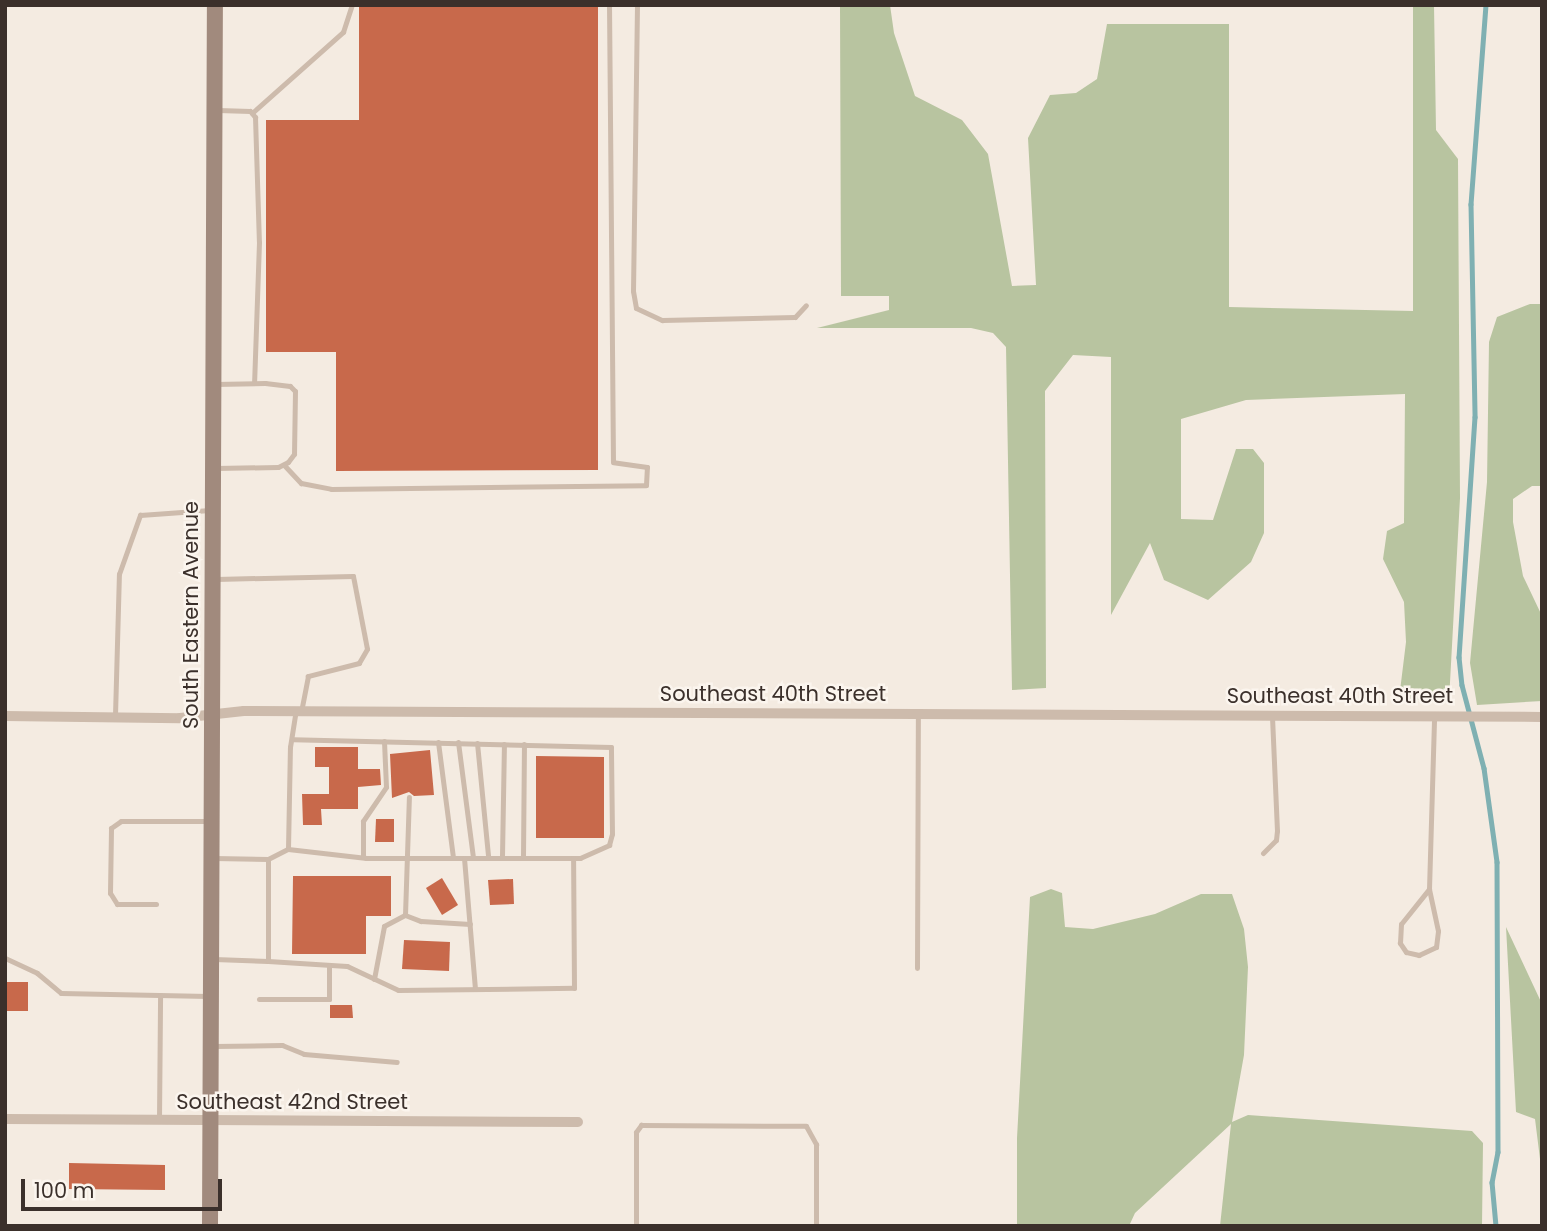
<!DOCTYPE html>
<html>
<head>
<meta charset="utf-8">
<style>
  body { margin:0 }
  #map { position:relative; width:1547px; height:1231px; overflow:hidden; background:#f4ebe1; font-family:Poppins,sans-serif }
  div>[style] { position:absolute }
  .green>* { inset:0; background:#b8c4a0 }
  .stream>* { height:4.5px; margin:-2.25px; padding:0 2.25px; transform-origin:2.25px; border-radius:2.25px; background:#7fb0b2 }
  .building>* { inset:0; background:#c8694b }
  .service>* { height:5px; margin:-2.5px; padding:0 2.5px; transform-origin:2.5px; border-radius:2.5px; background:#cdbbac }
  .minor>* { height:10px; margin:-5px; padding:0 5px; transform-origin:5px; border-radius:5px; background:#cdbbac }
  .secondary>* { height:16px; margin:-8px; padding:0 8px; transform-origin:8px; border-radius:8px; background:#a18a7d }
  span { translate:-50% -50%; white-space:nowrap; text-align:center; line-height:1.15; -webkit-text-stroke:5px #fbf5ee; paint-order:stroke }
  .street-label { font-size:21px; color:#3b302b }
  .frame { position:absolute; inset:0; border:7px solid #3b302b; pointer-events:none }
  .scale { position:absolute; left:21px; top:1179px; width:201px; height:32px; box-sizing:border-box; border:4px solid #3b302b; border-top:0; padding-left:9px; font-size:21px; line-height:24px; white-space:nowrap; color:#3b302b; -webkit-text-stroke:5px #fbf5ee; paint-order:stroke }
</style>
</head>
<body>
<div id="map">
  <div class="green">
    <div style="clip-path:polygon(840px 5px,890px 5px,894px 33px,915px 96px,962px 120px,988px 154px,1012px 286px,1036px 285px,1028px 138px,1050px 95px,1076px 93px,1097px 79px,1107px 24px,1229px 24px,1229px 307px,1413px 311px,1413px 5px,1434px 5px,1436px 130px,1458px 159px,1460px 498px,1449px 701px,1399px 699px,1406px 642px,1404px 602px,1383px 559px,1387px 531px,1404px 523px,1405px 394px,1246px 400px,1181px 419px,1181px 519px,1213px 520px,1236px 449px,1253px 449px,1264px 463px,1264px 533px,1251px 562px,1208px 600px,1164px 580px,1150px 543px,1111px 615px,1111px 357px,1073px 355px,1045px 391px,1046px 688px,1012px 690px,1006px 347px,993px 333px,971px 328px,817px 328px,889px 310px,889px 296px,841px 296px)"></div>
    <div style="clip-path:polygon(1530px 304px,1542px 304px,1542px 486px,1532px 486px,1513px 499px,1513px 522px,1523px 576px,1542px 616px,1542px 701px,1477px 705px,1470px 663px,1487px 482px,1489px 342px,1497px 317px)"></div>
    <div style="clip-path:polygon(1051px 889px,1062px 893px,1065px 927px,1093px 929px,1155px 914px,1201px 894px,1232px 894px,1244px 929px,1248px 967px,1244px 1055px,1232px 1122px,1248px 1115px,1472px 1131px,1483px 1143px,1482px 1226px,1220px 1226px,1231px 1124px,1135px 1213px,1129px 1226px,1017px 1226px,1017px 1138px,1030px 897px)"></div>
    <div style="clip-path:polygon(1506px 927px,1542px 1004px,1542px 1175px,1535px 1119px,1516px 1112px)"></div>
  </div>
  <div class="stream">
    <div style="left:1486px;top:5px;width:200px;rotate:94.3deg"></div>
    <div style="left:1471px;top:204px;width:213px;rotate:88.9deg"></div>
    <div style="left:1475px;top:417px;width:241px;rotate:93.8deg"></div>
    <div style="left:1459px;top:657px;width:28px;rotate:84deg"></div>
    <div style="left:1462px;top:685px;width:86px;rotate:75.2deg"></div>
    <div style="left:1484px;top:768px;width:95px;rotate:82.1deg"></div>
    <div style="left:1497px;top:862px;width:290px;rotate:89.8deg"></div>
    <div style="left:1498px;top:1152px;width:31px;rotate:101deg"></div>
    <div style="left:1492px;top:1182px;width:44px;rotate:84.8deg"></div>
  </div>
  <div class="building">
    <div style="clip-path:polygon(359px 5px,598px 5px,598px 470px,336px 471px,336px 352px,266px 352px,266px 120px,359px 120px)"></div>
    <div style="clip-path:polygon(315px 747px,358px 747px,358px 769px,380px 769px,381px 785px,358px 787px,358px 809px,321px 809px,322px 825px,303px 825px,302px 794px,329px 794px,329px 767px,315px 767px)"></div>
    <div style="clip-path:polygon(430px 750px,434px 795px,414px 796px,409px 792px,392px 798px,390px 754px)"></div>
    <div style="clip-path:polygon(536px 756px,604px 757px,604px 838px,536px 838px)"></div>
    <div style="clip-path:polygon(376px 819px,394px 819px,394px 842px,375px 842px)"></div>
    <div style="clip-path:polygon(293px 876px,391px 876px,391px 916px,366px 916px,366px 954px,292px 954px)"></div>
    <div style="clip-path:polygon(442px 878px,458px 905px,442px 915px,426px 888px)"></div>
    <div style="clip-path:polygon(513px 879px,514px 904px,490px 905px,488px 880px)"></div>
    <div style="clip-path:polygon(404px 940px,450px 942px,449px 971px,402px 969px)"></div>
    <div style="clip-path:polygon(5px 982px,28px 982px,28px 1011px,5px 1011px)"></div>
    <div style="clip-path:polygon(330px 1005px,352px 1005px,353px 1018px,330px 1018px)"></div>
    <div style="clip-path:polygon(69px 1163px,165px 1165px,165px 1190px,69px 1189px)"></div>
  </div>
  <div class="service">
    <div style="left:637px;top:5px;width:286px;rotate:90.8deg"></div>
    <div style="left:633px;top:291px;width:17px;rotate:80deg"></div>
    <div style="left:636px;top:308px;width:29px;rotate:25deg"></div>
    <div style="left:662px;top:320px;width:133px;rotate:-1.3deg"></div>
    <div style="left:795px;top:317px;width:16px;rotate:-47deg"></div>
    <div style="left:218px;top:110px;width:32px;rotate:2deg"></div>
    <div style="left:250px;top:111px;width:8px;rotate:50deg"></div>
    <div style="left:255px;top:117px;width:125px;rotate:88.2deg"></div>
    <div style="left:259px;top:242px;width:141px;rotate:92deg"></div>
    <div style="left:252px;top:113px;width:122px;rotate:-41.7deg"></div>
    <div style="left:343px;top:32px;width:28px;rotate:-72deg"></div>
    <div style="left:215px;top:384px;width:50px;rotate:-1.1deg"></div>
    <div style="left:265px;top:383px;width:25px;rotate:7deg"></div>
    <div style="left:290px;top:386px;width:7px;rotate:45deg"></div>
    <div style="left:295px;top:391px;width:63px;rotate:90.9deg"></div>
    <div style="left:294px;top:454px;width:10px;rotate:127deg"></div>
    <div style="left:288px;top:462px;width:11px;rotate:153deg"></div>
    <div style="left:278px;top:467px;width:62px;rotate:179.1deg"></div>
    <div style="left:284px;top:465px;width:25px;rotate:47deg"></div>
    <div style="left:301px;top:483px;width:31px;rotate:11deg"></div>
    <div style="left:331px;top:489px;width:315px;rotate:-0.7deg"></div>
    <div style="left:646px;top:485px;width:18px;rotate:-87deg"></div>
    <div style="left:647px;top:467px;width:34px;rotate:-172deg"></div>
    <div style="left:613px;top:462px;width:457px;rotate:-90.5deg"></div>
    <div style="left:216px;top:579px;width:137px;rotate:-1.3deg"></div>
    <div style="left:353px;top:576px;width:74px;rotate:79.1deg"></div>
    <div style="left:367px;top:649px;width:16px;rotate:120deg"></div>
    <div style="left:359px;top:663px;width:53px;rotate:165.7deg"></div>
    <div style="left:308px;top:676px;width:36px;rotate:101deg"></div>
    <div style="left:115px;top:715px;width:141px;rotate:-88.4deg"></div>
    <div style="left:119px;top:574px;width:63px;rotate:-70.4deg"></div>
    <div style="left:140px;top:515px;width:70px;rotate:-4.1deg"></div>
    <div style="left:438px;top:742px;width:117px;rotate:82.6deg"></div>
    <div style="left:458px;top:742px;width:117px;rotate:82.6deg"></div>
    <div style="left:477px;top:743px;width:114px;rotate:84.4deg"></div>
    <div style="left:288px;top:849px;width:79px;rotate:6.6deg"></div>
    <div style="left:366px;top:858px;width:214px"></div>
    <div style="left:580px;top:858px;width:32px;rotate:-24deg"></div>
    <div style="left:609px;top:845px;width:11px;rotate:-75deg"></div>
    <div style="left:612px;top:834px;width:87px;rotate:-90.7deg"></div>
    <div style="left:611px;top:747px;width:318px;rotate:-178.6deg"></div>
    <div style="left:1263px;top:853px;width:18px;rotate:-45deg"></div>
    <div style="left:1276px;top:840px;width:9px;rotate:-84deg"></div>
    <div style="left:1277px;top:831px;width:116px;rotate:-92.5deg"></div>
    <div style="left:502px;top:856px;width:112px;rotate:-89deg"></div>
    <div style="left:523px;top:856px;width:112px;rotate:-89.5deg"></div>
    <div style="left:363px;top:857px;width:36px;rotate:-90deg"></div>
    <div style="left:363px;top:821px;width:41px;rotate:-55.9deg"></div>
    <div style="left:386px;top:787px;width:46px;rotate:-92.5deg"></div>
    <div style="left:464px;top:858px;width:131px;rotate:85.2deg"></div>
    <div style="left:268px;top:859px;width:22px;rotate:-27deg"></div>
    <div style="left:288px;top:849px;width:102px;rotate:-88.9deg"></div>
    <div style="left:290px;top:747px;width:36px;rotate:-81deg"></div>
    <div style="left:1429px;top:889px;width:43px;rotate:77.9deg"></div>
    <div style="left:1438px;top:931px;width:16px;rotate:97deg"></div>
    <div style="left:1436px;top:947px;width:19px;rotate:155deg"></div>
    <div style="left:1419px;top:955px;width:13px;rotate:-167deg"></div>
    <div style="left:1406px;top:952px;width:11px;rotate:-124deg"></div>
    <div style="left:1400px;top:943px;width:19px;rotate:-87deg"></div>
    <div style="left:1401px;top:924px;width:45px;rotate:-51.3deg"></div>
    <div style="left:1429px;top:889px;width:173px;rotate:-88.3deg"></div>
    <div style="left:156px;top:904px;width:39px;rotate:180deg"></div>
    <div style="left:117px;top:904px;width:13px;rotate:-122deg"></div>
    <div style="left:110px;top:893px;width:65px;rotate:-89.1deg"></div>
    <div style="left:111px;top:828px;width:12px;rotate:-35deg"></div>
    <div style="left:121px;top:821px;width:88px"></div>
    <div style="left:405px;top:915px;width:118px;rotate:-88.1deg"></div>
    <div style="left:5px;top:958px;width:35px;rotate:25deg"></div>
    <div style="left:37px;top:973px;width:31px;rotate:40deg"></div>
    <div style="left:61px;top:993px;width:147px;rotate:1.2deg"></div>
    <div style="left:214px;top:959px;width:54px;rotate:2.1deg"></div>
    <div style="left:268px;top:961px;width:102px;rotate:-90deg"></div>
    <div style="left:268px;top:859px;width:54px;rotate:-178.9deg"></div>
    <div style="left:268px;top:961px;width:79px;rotate:3.6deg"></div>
    <div style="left:347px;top:966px;width:56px;rotate:25.2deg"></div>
    <div style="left:398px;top:990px;width:176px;rotate:-0.7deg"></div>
    <div style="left:574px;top:988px;width:130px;rotate:-90.4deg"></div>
    <div style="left:917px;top:968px;width:254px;rotate:-89.8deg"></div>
    <div style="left:374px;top:979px;width:54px;rotate:-79.3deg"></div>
    <div style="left:384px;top:926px;width:24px;rotate:-28deg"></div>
    <div style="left:405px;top:915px;width:17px;rotate:21deg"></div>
    <div style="left:421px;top:921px;width:49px;rotate:3.5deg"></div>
    <div style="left:259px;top:999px;width:70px"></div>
    <div style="left:329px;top:999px;width:34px;rotate:-90deg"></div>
    <div style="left:214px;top:1046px;width:68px;rotate:-0.8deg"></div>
    <div style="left:282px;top:1045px;width:24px;rotate:22deg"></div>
    <div style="left:304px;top:1054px;width:93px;rotate:4.9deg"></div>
    <div style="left:159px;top:1120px;width:125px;rotate:-89.5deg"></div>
    <div style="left:636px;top:1226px;width:94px;rotate:-90deg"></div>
    <div style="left:636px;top:1132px;width:9px;rotate:-54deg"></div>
    <div style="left:641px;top:1125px;width:165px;rotate:0.3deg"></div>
    <div style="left:806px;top:1126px;width:21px;rotate:61deg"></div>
    <div style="left:816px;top:1144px;width:82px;rotate:90deg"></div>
  </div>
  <div class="minor">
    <div style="left:5px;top:716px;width:175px;rotate:0.7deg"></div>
    <div style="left:180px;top:718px;width:64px;rotate:-6.2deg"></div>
    <div style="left:244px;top:711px;width:1298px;rotate:0.26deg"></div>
    <div style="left:5px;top:1119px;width:573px;rotate:0.3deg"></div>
  </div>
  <div class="secondary">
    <div style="left:210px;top:1226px;width:1221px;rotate:-89.77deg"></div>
  </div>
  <div class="street-label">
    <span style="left:191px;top:615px;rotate:-90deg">South Eastern Avenue</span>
    <span style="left:773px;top:694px">Southeast 40th Street</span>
    <span style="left:1340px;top:696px">Southeast 40th Street</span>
    <span style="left:292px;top:1102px">Southeast 42nd Street</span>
  </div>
  <div class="frame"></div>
  <div class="scale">100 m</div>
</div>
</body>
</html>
